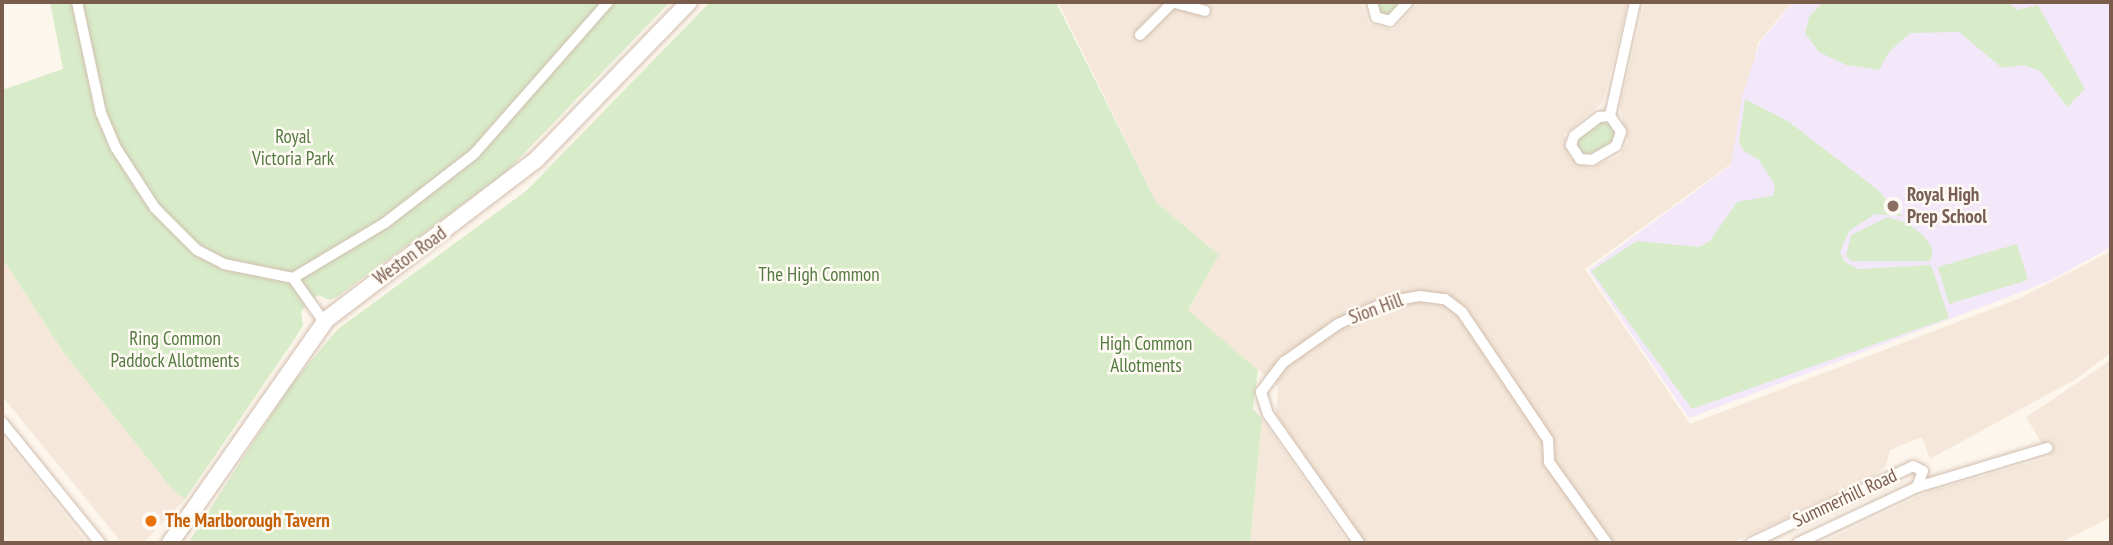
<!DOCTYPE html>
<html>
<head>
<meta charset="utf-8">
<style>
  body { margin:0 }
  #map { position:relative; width:2113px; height:545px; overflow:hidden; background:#fdf6ec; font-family:"PT Sans Narrow",sans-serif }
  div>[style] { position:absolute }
  .residential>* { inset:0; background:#f5e8da }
  .education>* { inset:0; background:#f3e8fa }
  .green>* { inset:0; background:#d8ecc9 }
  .roads { filter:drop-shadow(0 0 2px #d1beb0) drop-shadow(0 0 2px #d1beb0) }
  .street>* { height:10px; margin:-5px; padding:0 5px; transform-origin:5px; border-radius:5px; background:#fff }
  .secondary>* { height:16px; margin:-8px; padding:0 8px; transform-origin:8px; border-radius:8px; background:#fff }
  .dots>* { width:19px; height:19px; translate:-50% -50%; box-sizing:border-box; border:4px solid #fffaf3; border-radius:50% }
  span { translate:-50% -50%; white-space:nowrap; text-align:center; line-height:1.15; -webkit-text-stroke:5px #fffaf3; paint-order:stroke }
  .park-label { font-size:19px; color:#537a41 }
  .education-label { font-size:19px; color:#785e54; font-weight:700 }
  .left { translate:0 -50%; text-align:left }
  .street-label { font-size:19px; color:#7a5c4d }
  .food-label { font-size:19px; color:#c56008; font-weight:700 }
  .frame { position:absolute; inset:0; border:4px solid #7a5c4d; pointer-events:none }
</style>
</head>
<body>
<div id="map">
  <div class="residential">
    <div style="clip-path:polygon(1058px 2px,1361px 2px,1369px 24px,1393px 30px,1420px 2px,1628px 2px,1603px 102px,1564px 134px,1570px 158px,1590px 168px,1619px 156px,1628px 141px,1620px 107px,1645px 2px,1792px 2px,1758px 43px,1731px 164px,1585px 269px,1690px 424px,2018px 299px,2111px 251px,2111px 353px,2076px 379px,1930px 459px,1922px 437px,1890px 450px,1886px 466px,1867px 481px,1731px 543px,1364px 543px,1276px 414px,1278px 387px,1188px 311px,1219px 255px,1156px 202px)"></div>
    <div style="clip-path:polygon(2px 258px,64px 353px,172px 489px,185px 499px,143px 543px,122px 543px,2px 396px)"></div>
    <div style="clip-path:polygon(2111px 360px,2111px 517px,2060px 543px,1821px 543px,1928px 492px,2050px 457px,2026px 417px)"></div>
    <div style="clip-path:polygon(1262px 419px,1348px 543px,1250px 543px)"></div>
    <div style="clip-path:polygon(2px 437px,35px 477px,87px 543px,2px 543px)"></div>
  </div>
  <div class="education">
    <div style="clip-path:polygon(1793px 2px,2111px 2px,2111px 247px,2050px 281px,1689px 418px,1588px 270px,1731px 165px,1742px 97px,1760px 42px)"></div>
  </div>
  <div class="green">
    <div style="clip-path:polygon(50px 2px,670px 2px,505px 173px,337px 297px,329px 300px,318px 295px,301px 311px,303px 325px,296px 337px,185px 499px,172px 489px,64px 353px,2px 258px,2px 90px,63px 69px)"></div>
    <div style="clip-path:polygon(710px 2px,1056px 2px,1156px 202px,1219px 255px,1188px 310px,1258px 370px,1253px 409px,1262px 419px,1250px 543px,188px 543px,289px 387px,338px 329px,526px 191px)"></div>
    <div style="clip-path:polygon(1375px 2px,1403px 2px,1389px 17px,1379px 14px)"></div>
    <div style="clip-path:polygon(1823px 2px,2008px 2px,2017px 10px,2038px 5px,2085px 89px,2067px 107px,2040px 71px,2024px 65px,2002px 68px,1959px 32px,1910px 33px,1889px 52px,1879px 70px,1846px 65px,1819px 52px,1805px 33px,1809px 17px)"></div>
    <div style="clip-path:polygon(1745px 99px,1789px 122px,1878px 190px,1902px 216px,1875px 214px,1849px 231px,1840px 252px,1845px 262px,1858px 269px,1931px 265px,1949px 318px,1692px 409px,1591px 271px,1637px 241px,1699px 247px,1710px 241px,1737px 202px,1773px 196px,1775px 185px,1759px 160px,1744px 151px,1739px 142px)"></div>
    <div style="clip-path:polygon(1602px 120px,1608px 120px,1617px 135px,1613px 143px,1590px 156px,1582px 155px,1576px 150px,1577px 138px)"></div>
    <div style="clip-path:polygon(1888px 217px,1907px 223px,1924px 236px,1932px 248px,1931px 261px,1851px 261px,1846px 256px,1851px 235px)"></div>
    <div style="clip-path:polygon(2017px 244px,2028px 280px,1949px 304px,1938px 267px)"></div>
  </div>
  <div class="roads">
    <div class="street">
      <div style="left:77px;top:2px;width:114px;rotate:77.8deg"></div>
      <div style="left:101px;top:113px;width:38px;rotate:67deg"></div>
      <div style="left:116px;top:148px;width:72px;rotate:57deg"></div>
      <div style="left:155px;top:208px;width:59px;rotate:45deg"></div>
      <div style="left:197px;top:250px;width:30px;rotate:27deg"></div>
      <div style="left:224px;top:264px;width:70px;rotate:11.5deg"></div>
      <div style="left:293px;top:278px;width:107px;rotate:-30.9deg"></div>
      <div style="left:385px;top:223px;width:113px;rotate:-37.8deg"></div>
      <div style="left:474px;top:154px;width:203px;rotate:-48.6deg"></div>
      <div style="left:1172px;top:2px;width:34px;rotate:15deg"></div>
      <div style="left:1372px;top:2px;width:16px;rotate:75deg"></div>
      <div style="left:1376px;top:17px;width:15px;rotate:16deg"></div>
      <div style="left:1390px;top:21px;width:26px;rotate:-47deg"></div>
      <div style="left:1140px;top:35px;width:45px;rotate:-45deg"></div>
      <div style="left:1610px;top:116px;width:19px;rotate:55deg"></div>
      <div style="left:1621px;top:132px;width:15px;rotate:110deg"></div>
      <div style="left:1616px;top:146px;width:28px;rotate:150deg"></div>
      <div style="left:1592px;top:160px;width:12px;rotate:-175deg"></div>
      <div style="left:1580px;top:159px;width:17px;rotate:-123deg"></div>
      <div style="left:1571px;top:145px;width:9px;rotate:-72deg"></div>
      <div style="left:1574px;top:136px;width:31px;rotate:-37deg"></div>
      <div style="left:1599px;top:117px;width:11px;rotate:-5deg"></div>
      <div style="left:1610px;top:116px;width:117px;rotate:-77.6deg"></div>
      <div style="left:293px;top:278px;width:54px;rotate:54.8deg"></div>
      <div style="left:2px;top:422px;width:156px;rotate:51deg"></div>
      <div style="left:1917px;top:487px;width:136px;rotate:-16.7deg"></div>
      <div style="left:1359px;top:543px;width:158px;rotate:-125.2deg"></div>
      <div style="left:1268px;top:414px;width:23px;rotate:-108deg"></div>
      <div style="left:1261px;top:392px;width:38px;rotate:-53deg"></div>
      <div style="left:1284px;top:362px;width:66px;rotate:-35.1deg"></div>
      <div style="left:1338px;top:324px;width:53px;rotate:-24.6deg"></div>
      <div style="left:1386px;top:302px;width:34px;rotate:-10deg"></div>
      <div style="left:1419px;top:296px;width:26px;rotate:7deg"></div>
      <div style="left:1445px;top:299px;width:21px;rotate:37deg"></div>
      <div style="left:1462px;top:312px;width:154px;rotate:56.1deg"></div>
      <div style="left:1548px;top:440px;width:22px;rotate:87deg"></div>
      <div style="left:1549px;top:462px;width:100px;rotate:54.4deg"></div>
      <div style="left:1751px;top:543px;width:179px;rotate:-25.4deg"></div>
      <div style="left:1913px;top:466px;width:11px;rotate:27deg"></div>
      <div style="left:1923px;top:471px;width:17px;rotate:111deg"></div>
      <div style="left:1917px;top:487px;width:132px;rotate:154.8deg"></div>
    </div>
    <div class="secondary">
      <div style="left:170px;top:543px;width:274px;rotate:-55deg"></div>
      <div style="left:327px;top:319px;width:263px;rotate:-37.3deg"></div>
      <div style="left:536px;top:160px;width:220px;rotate:-45.9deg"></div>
    </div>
  </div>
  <div class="dots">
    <div style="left:1893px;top:206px;background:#8d6e63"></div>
    <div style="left:151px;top:521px;background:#e8710a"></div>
  </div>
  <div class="park-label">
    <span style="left:293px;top:148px">Royal<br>Victoria Park</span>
    <span style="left:819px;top:275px">The High Common</span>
    <span style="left:175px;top:350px">Ring Common<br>Paddock Allotments</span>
    <span style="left:1146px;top:355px">High Common<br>Allotments</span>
  </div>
  <div class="education-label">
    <span class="left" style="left:1907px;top:206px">Royal High<br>Prep School</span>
  </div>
  <div class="street-label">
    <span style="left:410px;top:256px;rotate:-36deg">Weston Road</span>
    <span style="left:1376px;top:309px;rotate:-20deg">Sion Hill</span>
    <span style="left:1845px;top:498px;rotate:-25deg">Summerhill Road</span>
  </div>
  <div class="food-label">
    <span class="left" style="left:165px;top:521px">The Marlborough Tavern</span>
  </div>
  <div class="frame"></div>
</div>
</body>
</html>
